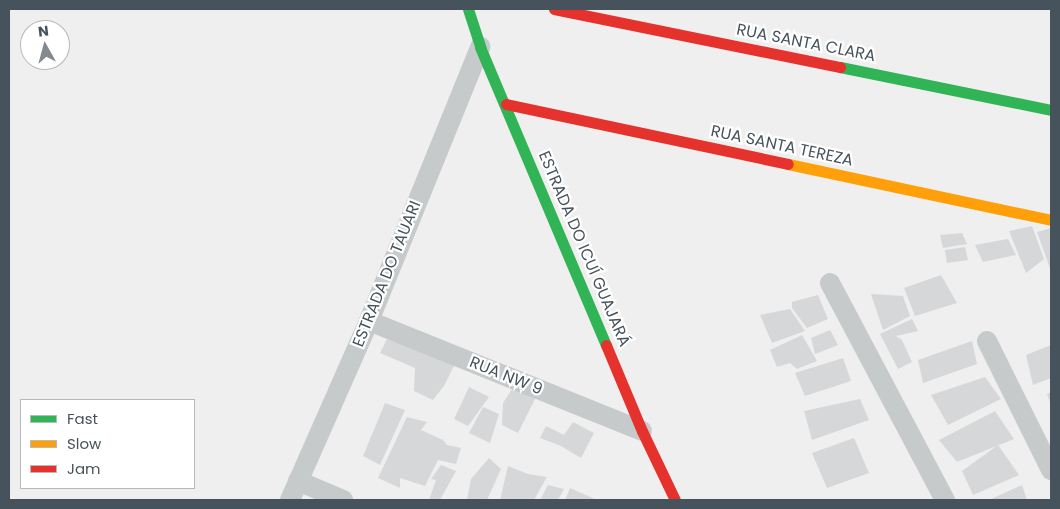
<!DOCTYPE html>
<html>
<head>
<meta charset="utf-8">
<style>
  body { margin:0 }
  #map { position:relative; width:1060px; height:509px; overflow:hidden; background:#f0efef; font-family:Poppins,sans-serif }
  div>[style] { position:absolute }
  .building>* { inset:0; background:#d6d7d8 }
  .street>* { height:20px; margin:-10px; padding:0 10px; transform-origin:10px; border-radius:10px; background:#c6cacb }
  .fast>* { height:11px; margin:-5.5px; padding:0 5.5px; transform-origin:5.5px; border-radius:5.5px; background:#30b455 }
  .slow>* { height:11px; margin:-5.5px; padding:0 5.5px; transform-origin:5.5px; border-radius:5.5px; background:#ff9f0a }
  .jam>* { height:11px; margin:-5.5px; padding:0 5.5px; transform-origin:5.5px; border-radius:5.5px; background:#e5322d }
  span { translate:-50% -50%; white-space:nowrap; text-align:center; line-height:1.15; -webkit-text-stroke:4.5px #fff; paint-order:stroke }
  .street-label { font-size:16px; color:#46535c }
  .frame { position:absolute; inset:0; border:10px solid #46535c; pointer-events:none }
  .legend { position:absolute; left:20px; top:399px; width:175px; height:90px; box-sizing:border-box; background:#fff; border:1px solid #b5babe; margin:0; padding:6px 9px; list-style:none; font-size:15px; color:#46535c }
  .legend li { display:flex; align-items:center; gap:10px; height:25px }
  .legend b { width:25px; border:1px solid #b5babe }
  .north { position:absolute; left:20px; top:20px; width:50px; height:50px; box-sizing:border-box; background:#fff; border:1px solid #b5babe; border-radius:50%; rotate:353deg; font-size:14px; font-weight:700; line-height:20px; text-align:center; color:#46535c }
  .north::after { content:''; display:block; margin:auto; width:18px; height:22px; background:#828a8f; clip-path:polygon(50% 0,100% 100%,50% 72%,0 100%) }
</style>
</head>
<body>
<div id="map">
  <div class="building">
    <div style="clip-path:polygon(1032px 226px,1044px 259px,1026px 273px,1009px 231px)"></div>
    <div style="clip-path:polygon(1051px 228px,1051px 271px,1037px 232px)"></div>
    <div style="clip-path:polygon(962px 233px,967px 244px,943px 248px,940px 235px)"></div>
    <div style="clip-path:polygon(1008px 239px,1016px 255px,983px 262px,975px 245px)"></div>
    <div style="clip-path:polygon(965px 247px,968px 260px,947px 263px,945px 250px)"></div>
    <div style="clip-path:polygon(941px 275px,957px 303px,915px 316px,904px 288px)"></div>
    <div style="clip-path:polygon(871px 294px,903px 296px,910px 316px,883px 330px)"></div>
    <div style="clip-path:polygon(818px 295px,828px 319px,807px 328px,792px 308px,792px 302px)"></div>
    <div style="clip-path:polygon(790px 309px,805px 331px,772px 343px,760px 315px)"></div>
    <div style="clip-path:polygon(912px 319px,918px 331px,896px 336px,902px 340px,912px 362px,898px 369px,880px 334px)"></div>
    <div style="clip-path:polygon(830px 330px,838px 345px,815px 354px,811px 338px)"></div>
    <div style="clip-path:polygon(802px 335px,817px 361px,797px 369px,790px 363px,777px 367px,770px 350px)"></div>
    <div style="clip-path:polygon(387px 339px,456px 362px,444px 386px,433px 400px,414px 391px,415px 368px,380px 353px)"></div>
    <div style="clip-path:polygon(972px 341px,977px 364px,923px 383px,918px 360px)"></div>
    <div style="clip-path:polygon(1051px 345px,1051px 378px,1033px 385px,1026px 355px)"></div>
    <div style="clip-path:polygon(843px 358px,851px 381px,805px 396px,795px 373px)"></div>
    <div style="clip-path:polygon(985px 377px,1001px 399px,948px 425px,931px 395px)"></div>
    <div style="clip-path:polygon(514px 386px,536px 397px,518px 433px,502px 425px,503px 403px)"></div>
    <div style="clip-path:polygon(469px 387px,489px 397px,468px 426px,454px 419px)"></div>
    <div style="clip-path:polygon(1051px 392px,1051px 405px,1047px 394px)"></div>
    <div style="clip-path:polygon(860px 399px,869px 420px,812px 440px,804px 411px)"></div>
    <div style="clip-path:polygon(385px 403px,405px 410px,380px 465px,363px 456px)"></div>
    <div style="clip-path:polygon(483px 407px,499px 414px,490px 443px,469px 433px)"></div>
    <div style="clip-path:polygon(995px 411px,1014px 439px,957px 462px,939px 440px)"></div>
    <div style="clip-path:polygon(407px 417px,427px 422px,421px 430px,443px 440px,447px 445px,461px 448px,456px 464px,438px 460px,425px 486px,400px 478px,400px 488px,378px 478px)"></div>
    <div style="clip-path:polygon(573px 422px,594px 433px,581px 458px,561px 446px,540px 438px,546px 426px,564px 435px)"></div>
    <div style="clip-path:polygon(854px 438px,869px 473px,827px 488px,812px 453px)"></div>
    <div style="clip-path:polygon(998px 445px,1019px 475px,973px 495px,962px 471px)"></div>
    <div style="clip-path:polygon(489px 458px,501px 469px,487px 500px,467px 500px,471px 479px)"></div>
    <div style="clip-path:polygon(441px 465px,456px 471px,440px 500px,429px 500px,436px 480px,431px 479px)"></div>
    <div style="clip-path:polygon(508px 466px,528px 474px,547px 477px,534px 500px,500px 500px)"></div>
    <div style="clip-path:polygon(548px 485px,564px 489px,558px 500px,540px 500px)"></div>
    <div style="clip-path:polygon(1022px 485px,1027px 500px,989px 500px)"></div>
    <div style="clip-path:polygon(570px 488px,597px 500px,565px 500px)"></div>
  </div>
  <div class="street">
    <div style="left:830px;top:283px;width:246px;rotate:62.1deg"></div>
    <div style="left:369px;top:321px;width:294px;rotate:21.9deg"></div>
    <div style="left:987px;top:341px;width:144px;rotate:63.6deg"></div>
    <div style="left:298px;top:481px;width:49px;rotate:22.9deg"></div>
    <div style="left:290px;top:500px;width:196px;rotate:-66.2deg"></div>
    <div style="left:369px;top:321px;width:296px;rotate:-67.9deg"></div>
  </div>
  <div class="fast">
    <div style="left:468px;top:9px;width:40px;rotate:72deg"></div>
    <div style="left:480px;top:47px;width:324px;rotate:67.1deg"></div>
    <div style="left:840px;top:67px;width:215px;rotate:11.5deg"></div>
  </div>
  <div class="slow">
    <div style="left:788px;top:164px;width:269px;rotate:12deg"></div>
  </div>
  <div class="jam">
    <div style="left:554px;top:9px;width:292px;rotate:11.5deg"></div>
    <div style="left:506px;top:104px;width:288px;rotate:12deg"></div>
    <div style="left:606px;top:345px;width:93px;rotate:67.3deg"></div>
    <div style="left:642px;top:431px;width:76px;rotate:64.4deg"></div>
  </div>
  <div class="street-label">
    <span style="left:806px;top:43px;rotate:11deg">RUA SANTA CLARA</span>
    <span style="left:782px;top:146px;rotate:12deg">RUA SANTA TEREZA</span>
    <span style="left:584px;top:249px;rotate:67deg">ESTRADA DO ICUÍ GUAJARÁ</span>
    <span style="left:387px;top:274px;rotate:-68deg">ESTRADA DO TAUARI</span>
    <span style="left:506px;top:376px;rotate:22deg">RUA NW 9</span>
  </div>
  <div class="frame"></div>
  <ul class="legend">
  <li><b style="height:6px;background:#30b455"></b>Fast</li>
  <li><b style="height:6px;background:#ff9f0a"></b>Slow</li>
  <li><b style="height:6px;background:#e5322d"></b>Jam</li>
  </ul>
  <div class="north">N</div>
</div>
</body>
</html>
